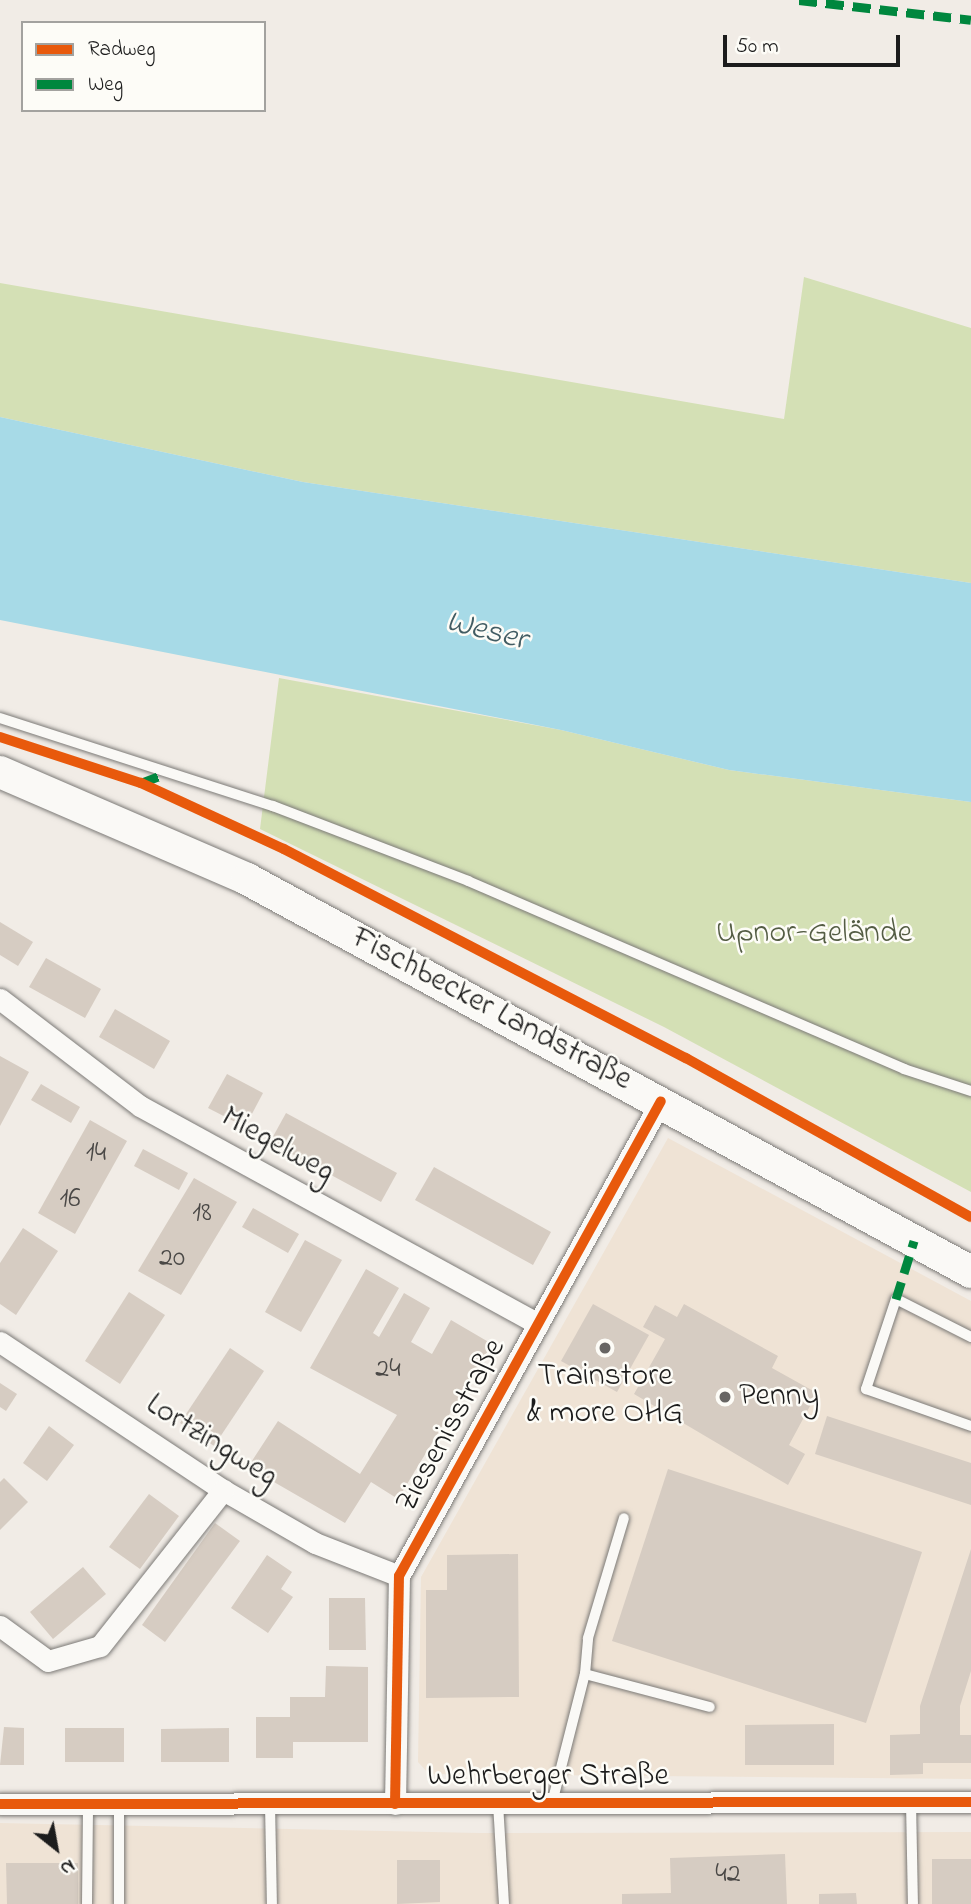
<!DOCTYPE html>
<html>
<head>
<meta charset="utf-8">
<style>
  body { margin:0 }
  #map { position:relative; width:971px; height:1904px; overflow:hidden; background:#f1ece6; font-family:"Indie Flower",sans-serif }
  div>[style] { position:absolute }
  .built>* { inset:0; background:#efe3d5 }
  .green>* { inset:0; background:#d4e0b5 }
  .water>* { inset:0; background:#a7dae7 }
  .building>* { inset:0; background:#d6ccc2 }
  .roads { filter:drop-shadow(0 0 2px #7c7a77) drop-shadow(0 0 2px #7c7a77) }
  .service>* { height:10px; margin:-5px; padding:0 5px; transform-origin:5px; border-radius:5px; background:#faf9f6 }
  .minor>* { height:21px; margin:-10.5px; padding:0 10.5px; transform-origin:10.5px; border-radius:10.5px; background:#faf9f6 }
  .primary>* { height:32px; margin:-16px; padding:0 16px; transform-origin:16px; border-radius:16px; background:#faf9f6 }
  .quiet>* { height:9px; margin-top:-4.5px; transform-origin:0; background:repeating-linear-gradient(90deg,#00873e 0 18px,transparent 0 27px) }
  .cycleway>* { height:10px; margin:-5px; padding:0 5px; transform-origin:5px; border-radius:5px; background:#e8590c }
  .dots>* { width:19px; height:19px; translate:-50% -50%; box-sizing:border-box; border:4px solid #fdfcf7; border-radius:50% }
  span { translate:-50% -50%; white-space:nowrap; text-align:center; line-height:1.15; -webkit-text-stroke:5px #fdfcf7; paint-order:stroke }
  .number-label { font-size:28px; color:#4a4846 }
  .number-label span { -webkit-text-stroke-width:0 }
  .park-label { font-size:32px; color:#545d44 }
  .street-label { font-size:32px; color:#1c1c1c }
  .poi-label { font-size:32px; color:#1c1c1c }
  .left { translate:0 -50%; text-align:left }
  .water-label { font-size:33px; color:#415c63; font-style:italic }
  .legend { position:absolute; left:21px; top:21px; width:245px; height:91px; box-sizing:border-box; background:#fdfcf7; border:2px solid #a3a29f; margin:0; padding:9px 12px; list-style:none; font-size:21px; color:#1c1c1c }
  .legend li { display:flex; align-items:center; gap:14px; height:35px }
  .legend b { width:35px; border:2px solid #a3a29f }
  .north { position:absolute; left:21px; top:1813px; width:70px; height:70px; -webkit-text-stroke:5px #fdfcf7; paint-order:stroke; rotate:149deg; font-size:19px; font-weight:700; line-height:28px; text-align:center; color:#1c1c1c }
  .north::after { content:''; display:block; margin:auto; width:24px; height:32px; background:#1c1c1c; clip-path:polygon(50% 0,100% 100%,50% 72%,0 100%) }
  .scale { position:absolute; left:723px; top:35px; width:177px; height:32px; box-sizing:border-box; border:4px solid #1c1c1c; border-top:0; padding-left:9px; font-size:21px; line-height:24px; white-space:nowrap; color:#1c1c1c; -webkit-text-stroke:5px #fdfcf7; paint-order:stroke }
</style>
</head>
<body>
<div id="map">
  <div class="built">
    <div style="clip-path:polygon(668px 1138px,971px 1301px,971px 1779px,429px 1774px,418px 1762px,421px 1577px)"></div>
    <div style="clip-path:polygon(0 1823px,479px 1833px,971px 1832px,971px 1904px,0 1904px)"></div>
  </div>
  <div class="green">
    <div style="clip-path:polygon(804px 277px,971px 328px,971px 583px,303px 482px,0 417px,0 283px,784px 419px)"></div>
    <div style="clip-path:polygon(279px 678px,561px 730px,729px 770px,971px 802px,971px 1192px,664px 1027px,260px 829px)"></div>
  </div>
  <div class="water">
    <div style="clip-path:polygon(0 417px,303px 482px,971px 583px,971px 802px,729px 770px,561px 730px,0 620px)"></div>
  </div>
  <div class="building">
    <div style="clip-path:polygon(0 922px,33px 942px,18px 966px,0 955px)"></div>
    <div style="clip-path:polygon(46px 958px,101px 989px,85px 1018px,29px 987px)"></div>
    <div style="clip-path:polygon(115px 1009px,170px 1041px,154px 1069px,99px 1037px)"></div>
    <div style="clip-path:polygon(0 1056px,29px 1072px,0 1126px)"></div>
    <div style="clip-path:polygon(227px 1074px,263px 1093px,245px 1127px,208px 1108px)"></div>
    <div style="clip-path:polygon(41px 1084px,80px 1107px,71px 1123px,31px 1100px)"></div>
    <div style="clip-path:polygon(286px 1113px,397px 1173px,381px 1202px,270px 1142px)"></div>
    <div style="clip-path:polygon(90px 1120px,127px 1141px,75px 1234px,38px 1213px)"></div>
    <div style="clip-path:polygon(143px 1149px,188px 1173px,179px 1190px,134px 1166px)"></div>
    <div style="clip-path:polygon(434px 1167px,551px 1232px,533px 1265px,415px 1200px)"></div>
    <div style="clip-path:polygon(194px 1178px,237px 1202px,181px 1295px,138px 1271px)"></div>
    <div style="clip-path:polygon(253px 1208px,299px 1234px,288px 1253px,242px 1227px)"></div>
    <div style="clip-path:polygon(23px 1228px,58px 1251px,16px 1315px,0 1304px,0 1263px)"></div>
    <div style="clip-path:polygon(305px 1240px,342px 1260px,301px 1332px,265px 1312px)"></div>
    <div style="clip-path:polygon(366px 1269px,399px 1288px,373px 1333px,379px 1337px,404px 1293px,430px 1308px,411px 1342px,432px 1354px,451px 1320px,492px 1344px,398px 1499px,371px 1482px,345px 1523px,248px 1467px,278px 1421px,360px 1474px,392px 1423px,397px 1415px,310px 1368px)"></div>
    <div style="clip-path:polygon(129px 1292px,165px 1315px,120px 1384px,85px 1361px)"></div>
    <div style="clip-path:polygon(593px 1304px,649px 1335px,617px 1392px,561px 1361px)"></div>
    <div style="clip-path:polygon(684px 1304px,778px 1356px,772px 1368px,817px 1393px,789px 1445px,805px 1454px,788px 1485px,634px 1394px,665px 1339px,643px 1327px,655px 1305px,677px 1317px)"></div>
    <div style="clip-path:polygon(230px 1348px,264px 1371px,214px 1446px,180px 1423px)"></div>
    <div style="clip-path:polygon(0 1383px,17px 1394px,6px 1411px,0 1407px)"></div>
    <div style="clip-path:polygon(827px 1416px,971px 1463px,971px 1505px,815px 1454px)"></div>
    <div style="clip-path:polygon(49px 1426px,74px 1445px,47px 1481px,23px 1463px)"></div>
    <div style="clip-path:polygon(668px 1469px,922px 1552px,866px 1723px,612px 1641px)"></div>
    <div style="clip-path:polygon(4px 1478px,28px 1502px,0 1530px,0 1482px)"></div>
    <div style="clip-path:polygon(149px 1494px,179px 1516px,140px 1569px,109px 1547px)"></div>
    <div style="clip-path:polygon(215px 1523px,240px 1541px,165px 1642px,142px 1625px)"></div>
    <div style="clip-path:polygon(971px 1549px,971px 1671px,960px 1706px,960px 1735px,971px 1735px,971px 1763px,923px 1763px,923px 1774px,890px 1775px,890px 1735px,920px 1734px,920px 1706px)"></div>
    <div style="clip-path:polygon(518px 1554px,519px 1697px,426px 1698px,426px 1590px,447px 1590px,447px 1555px)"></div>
    <div style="clip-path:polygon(267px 1555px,292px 1572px,281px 1589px,293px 1597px,268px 1633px,231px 1608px)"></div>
    <div style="clip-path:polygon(83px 1567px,106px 1594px,53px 1639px,30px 1612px)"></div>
    <div style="clip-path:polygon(329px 1598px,365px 1598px,366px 1650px,329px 1650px)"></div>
    <div style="clip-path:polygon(326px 1666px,368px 1667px,368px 1742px,293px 1742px,293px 1758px,256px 1758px,256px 1717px,290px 1717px,290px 1697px,325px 1697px)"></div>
    <div style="clip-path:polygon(834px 1724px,834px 1765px,745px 1765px,745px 1725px)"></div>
    <div style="clip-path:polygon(4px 1727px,24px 1728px,24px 1765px,0 1765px)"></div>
    <div style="clip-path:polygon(65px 1728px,124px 1728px,124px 1762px,65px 1762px)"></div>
    <div style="clip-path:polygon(229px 1728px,229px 1762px,161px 1762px,161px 1729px)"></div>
    <div style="clip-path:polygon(785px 1854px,787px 1904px,622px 1904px,622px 1894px,671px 1893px,670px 1858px)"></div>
    <div style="clip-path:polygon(932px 1859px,971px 1859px,971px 1904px,932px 1904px)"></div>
    <div style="clip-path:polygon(397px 1860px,440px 1860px,440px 1902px,397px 1904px)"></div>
    <div style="clip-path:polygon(6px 1863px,78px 1863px,78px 1904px,7px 1904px)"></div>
    <div style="clip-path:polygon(856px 1893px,857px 1904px,819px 1904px,819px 1894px)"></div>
  </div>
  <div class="roads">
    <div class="service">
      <div style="left:0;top:718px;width:287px;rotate:17.9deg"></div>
      <div style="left:273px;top:806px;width:209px;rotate:21deg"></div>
      <div style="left:468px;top:881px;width:475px;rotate:23.3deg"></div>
      <div style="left:904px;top:1069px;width:71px;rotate:18.2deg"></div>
      <div style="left:971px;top:1337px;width:84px;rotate:-153.1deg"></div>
      <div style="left:896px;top:1299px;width:95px;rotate:108.4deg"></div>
      <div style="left:866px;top:1389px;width:111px;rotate:19.4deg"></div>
      <div style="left:585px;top:1674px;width:129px;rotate:14.8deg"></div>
      <div style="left:911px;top:1802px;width:102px;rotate:88.9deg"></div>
      <div style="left:498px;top:1803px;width:101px;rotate:86.6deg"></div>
      <div style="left:552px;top:1803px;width:133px;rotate:-75.7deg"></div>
      <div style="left:585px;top:1674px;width:36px;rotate:-85deg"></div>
      <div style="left:588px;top:1638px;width:125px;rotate:-73.3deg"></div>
      <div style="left:270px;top:1804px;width:100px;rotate:88.9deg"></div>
      <div style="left:87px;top:1904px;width:100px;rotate:-89.4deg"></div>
      <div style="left:119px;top:1904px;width:100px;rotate:-90deg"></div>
    </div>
    <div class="minor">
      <div style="left:0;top:999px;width:176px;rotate:37.4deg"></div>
      <div style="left:140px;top:1106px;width:454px;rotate:28.7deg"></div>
      <div style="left:0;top:1342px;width:268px;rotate:33.6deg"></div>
      <div style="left:223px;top:1490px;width:106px;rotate:29.9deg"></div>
      <div style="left:315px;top:1543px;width:90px;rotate:21.4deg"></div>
      <div style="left:0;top:1626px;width:59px;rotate:36.1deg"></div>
      <div style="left:48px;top:1661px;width:54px;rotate:-16.1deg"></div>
      <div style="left:100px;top:1646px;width:199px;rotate:-51.7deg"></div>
      <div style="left:0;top:1804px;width:971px;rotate:-0.12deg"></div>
      <div style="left:395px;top:1804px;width:228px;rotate:-89deg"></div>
      <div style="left:399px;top:1576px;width:542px;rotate:-61.12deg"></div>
    </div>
    <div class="primary">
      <div style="left:0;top:772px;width:269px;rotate:23.4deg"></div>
      <div style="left:247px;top:879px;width:824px;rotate:28.49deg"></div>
    </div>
  </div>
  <div class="quiet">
    <div style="left:799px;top:0;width:173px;rotate:6.6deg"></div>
    <div style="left:141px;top:783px;width:26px;rotate:-21deg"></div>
    <div style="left:896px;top:1299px;width:61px;rotate:-72.8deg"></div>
  </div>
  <div class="cycleway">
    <div style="left:0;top:737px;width:148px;rotate:18.1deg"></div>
    <div style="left:141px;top:783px;width:157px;rotate:24.8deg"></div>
    <div style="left:284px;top:849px;width:453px;rotate:27.5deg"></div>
    <div style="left:686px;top:1058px;width:326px;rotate:29.2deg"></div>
    <div style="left:0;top:1804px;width:971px;rotate:-0.12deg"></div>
    <div style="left:395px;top:1804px;width:228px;rotate:-89deg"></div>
    <div style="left:399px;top:1576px;width:542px;rotate:-61.12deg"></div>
  </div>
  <div class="dots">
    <div style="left:605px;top:1348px;background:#676563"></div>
    <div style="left:725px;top:1397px;background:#676563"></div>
  </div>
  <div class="number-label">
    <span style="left:96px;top:1154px">14</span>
    <span style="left:70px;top:1200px">16</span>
    <span style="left:202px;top:1214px">18</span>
    <span style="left:172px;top:1259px">20</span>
    <span style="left:388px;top:1370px">24</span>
    <span style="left:728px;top:1875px">42</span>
  </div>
  <div class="park-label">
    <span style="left:814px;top:934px">Upnor-Gelände</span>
  </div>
  <div class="street-label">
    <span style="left:491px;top:1010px;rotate:28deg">Fischbecker Landstraße</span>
    <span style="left:277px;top:1146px;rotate:29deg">Miegelweg</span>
    <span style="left:452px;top:1426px;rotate:-61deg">Ziesenisstraße</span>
    <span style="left:211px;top:1442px;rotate:32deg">Lortzingweg</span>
    <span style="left:548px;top:1777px">Wehrberger Straße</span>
  </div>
  <div class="poi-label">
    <span style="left:605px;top:1396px">Trainstore<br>&amp; more OHG</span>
    <span class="left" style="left:739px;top:1397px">Penny</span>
  </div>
  <div class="water-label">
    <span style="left:486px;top:632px;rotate:14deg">Weser</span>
  </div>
  <ul class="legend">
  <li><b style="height:9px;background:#e8590c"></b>Radweg</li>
  <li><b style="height:9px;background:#00873e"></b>Weg</li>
  </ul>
  <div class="north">N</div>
  <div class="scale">50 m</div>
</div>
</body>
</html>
